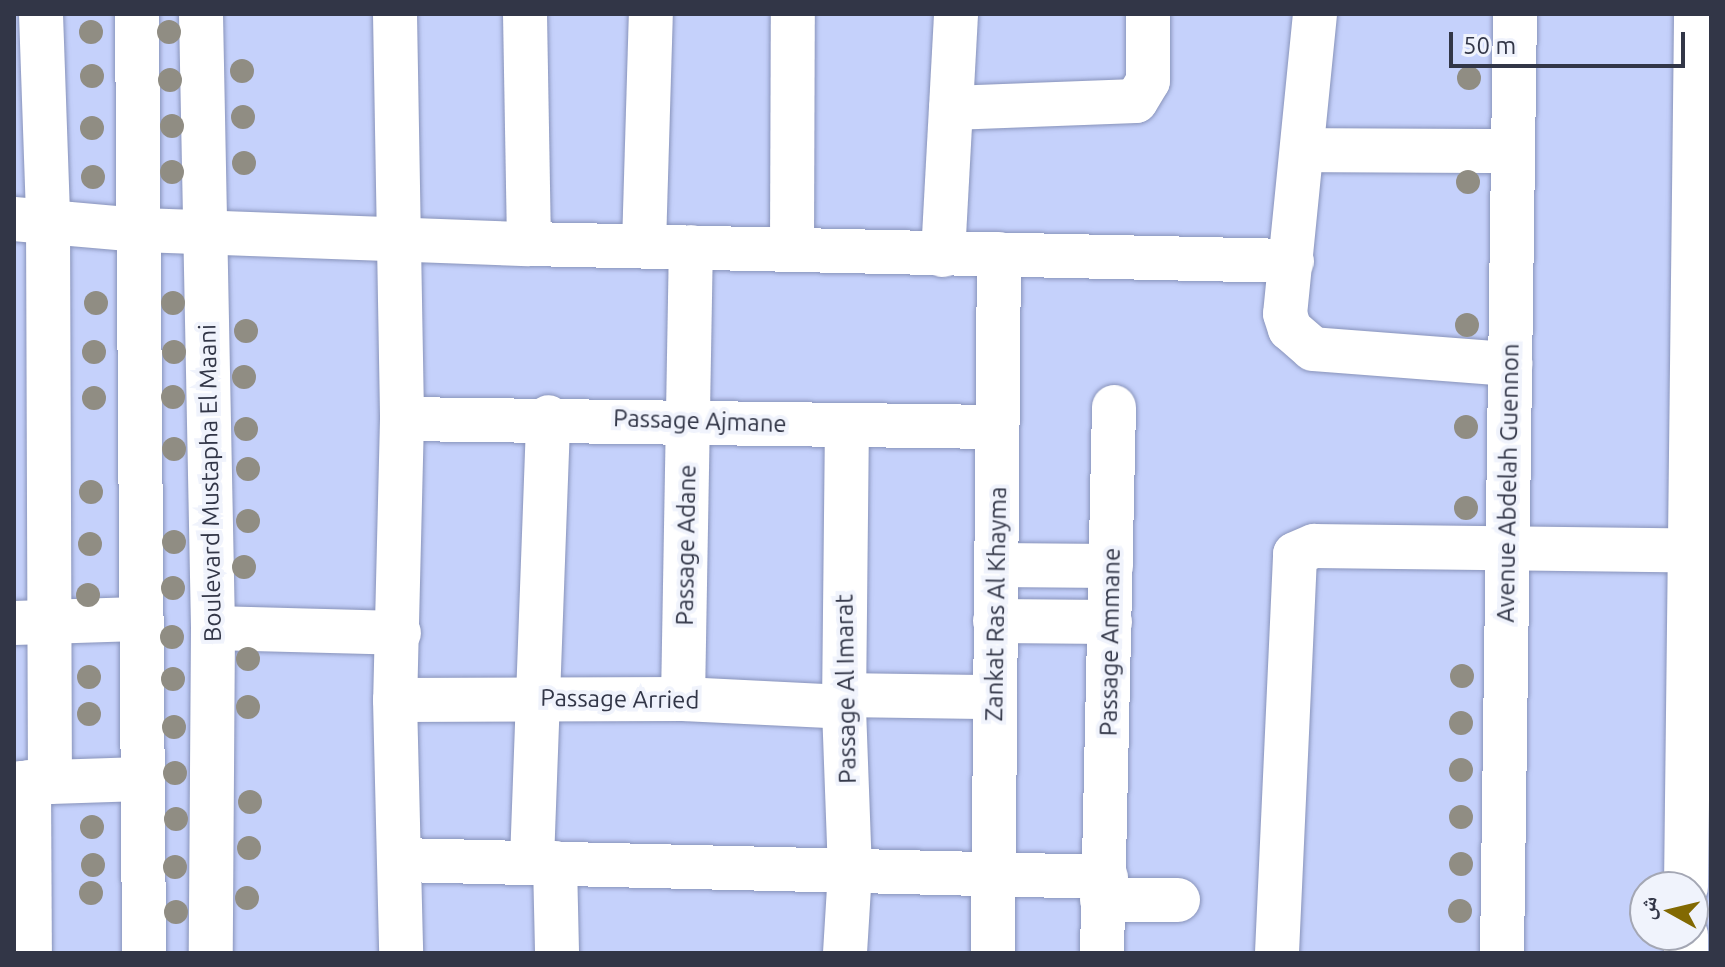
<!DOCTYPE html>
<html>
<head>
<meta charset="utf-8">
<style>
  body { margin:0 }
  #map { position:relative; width:1725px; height:967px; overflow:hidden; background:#c5d1fb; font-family:Ubuntu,"Noto Naskh Arabic",sans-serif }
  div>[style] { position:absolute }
  .roads { filter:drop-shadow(0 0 2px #8893ba) drop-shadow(0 0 2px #8893ba) }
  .minor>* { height:44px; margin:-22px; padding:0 22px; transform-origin:22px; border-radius:22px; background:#fff }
  .trees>* { width:24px; height:24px; margin:-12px; border-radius:50%; background:#908d83 }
  span { translate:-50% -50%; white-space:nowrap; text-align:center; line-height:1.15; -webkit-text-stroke:8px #f0f3fc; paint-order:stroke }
  .street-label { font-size:24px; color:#323647 }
  .frame { position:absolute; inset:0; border:16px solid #323647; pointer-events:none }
  .north { position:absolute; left:1629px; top:871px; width:80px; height:80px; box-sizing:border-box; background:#f0f3fc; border:2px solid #a4a7b4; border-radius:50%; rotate:278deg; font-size:22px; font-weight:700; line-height:32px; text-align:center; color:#323647 }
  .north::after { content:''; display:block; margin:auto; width:28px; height:36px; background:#826902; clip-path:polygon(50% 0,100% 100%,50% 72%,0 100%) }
  .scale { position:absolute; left:1449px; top:32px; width:236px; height:36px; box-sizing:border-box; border:4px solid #323647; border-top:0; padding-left:10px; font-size:24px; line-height:28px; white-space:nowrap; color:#323647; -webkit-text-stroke:6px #f0f3fc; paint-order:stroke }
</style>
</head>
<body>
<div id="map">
  <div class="roads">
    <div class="minor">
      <div style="left:41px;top:14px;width:205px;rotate:88deg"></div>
      <div style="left:48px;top:219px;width:563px;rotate:89.8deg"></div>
      <div style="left:137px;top:14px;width:939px;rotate:89.57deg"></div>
      <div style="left:201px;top:14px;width:614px;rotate:88.88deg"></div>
      <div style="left:213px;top:628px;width:325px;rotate:90.4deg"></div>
      <div style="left:395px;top:14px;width:405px;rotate:89deg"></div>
      <div style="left:402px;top:419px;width:281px;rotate:91.4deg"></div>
      <div style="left:395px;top:700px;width:253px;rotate:88.6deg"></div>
      <div style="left:525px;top:14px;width:230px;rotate:89deg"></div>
      <div style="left:1315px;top:14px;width:301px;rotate:95.7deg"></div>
      <div style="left:1285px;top:314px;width:16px;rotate:72deg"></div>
      <div style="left:1290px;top:329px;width:30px;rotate:41deg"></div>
      <div style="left:1313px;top:349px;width:198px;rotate:4.4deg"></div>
      <div style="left:951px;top:108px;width:185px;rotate:-2.2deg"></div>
      <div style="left:1136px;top:101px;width:23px;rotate:-59deg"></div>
      <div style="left:1148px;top:81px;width:67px;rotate:-90deg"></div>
      <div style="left:1302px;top:150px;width:211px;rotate:0.3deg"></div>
      <div style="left:14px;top:219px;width:127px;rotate:5deg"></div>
      <div style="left:141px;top:230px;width:388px;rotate:2.1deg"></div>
      <div style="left:529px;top:244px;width:763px;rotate:1.28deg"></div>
      <div style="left:644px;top:245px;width:231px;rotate:-88.3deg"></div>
      <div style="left:792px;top:249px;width:235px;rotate:-89.8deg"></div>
      <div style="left:943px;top:255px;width:241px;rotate:-86.9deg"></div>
      <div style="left:402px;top:419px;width:595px;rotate:0.77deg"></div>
      <div style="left:996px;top:565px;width:115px;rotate:0.5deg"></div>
      <div style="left:995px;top:621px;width:115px;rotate:0.5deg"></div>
      <div style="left:14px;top:623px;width:124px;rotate:-1.8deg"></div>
      <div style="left:213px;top:628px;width:186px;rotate:1.5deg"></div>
      <div style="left:844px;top:695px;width:151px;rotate:0.8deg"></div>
      <div style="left:683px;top:699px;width:452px;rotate:-89deg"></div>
      <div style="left:395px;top:700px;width:288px;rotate:-0.2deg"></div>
      <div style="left:683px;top:699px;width:161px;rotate:2.8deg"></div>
      <div style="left:29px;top:782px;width:171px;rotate:89.7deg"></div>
      <div style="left:20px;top:783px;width:122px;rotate:-1.9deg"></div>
      <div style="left:401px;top:860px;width:705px;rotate:1.38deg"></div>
      <div style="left:532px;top:861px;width:444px;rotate:-87.9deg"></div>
      <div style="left:555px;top:863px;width:90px;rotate:88.7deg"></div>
      <div style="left:1686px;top:887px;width:873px;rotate:-89.34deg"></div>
      <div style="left:1102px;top:900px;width:76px"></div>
      <div style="left:845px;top:953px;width:81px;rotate:-86.5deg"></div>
      <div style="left:850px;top:872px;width:165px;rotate:-92.1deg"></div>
      <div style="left:844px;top:707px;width:281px;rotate:-89.4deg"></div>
      <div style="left:993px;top:953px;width:699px;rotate:-89.51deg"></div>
      <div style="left:1102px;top:953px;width:546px;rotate:-88.74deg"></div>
      <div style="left:1277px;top:953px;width:399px;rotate:-87.4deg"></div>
      <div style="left:1295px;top:554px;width:21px;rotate:-23deg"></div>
      <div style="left:1314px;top:546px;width:397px;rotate:0.7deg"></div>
      <div style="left:1502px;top:953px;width:939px;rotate:-89.21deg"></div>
      <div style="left:1686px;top:953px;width:18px;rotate:-90deg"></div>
    </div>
  </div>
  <div class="trees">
    <div style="left:91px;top:32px"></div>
    <div style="left:169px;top:32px"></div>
    <div style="left:242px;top:71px"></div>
    <div style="left:92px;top:76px"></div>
    <div style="left:1469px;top:78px"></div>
    <div style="left:170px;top:80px"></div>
    <div style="left:243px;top:117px"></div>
    <div style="left:172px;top:126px"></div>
    <div style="left:92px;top:128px"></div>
    <div style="left:244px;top:163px"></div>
    <div style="left:172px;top:172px"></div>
    <div style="left:93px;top:177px"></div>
    <div style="left:1468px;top:182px"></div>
    <div style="left:96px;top:303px"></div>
    <div style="left:173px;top:303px"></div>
    <div style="left:1467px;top:325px"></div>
    <div style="left:246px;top:331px"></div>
    <div style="left:94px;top:352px"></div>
    <div style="left:174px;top:352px"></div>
    <div style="left:244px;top:377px"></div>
    <div style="left:173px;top:397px"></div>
    <div style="left:94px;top:398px"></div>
    <div style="left:1466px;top:427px"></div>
    <div style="left:246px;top:429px"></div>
    <div style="left:174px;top:449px"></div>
    <div style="left:248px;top:469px"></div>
    <div style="left:91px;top:492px"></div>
    <div style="left:1466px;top:508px"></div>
    <div style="left:248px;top:521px"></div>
    <div style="left:174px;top:542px"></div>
    <div style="left:90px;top:544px"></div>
    <div style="left:244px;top:567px"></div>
    <div style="left:173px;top:588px"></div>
    <div style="left:88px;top:595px"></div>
    <div style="left:172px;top:637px"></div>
    <div style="left:248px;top:659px"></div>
    <div style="left:1462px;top:676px"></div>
    <div style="left:89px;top:677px"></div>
    <div style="left:173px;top:679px"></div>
    <div style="left:248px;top:707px"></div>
    <div style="left:89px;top:714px"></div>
    <div style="left:1461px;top:723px"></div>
    <div style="left:174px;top:727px"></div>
    <div style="left:1461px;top:770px"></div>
    <div style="left:175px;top:773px"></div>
    <div style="left:250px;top:802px"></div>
    <div style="left:1461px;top:817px"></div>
    <div style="left:176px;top:819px"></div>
    <div style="left:92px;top:827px"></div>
    <div style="left:249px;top:848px"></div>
    <div style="left:1461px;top:864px"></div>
    <div style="left:93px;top:865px"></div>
    <div style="left:175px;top:867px"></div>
    <div style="left:91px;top:893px"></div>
    <div style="left:247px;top:898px"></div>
    <div style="left:1460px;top:911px"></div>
    <div style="left:176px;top:912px"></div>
  </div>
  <div class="street-label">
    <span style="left:700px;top:421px;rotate:2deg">Passage Ajmane</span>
    <span style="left:210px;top:483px;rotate:-91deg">Boulevard Mustapha El Maani</span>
    <span style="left:1508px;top:483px;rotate:-89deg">Avenue Abdelah Guennon</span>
    <span style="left:686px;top:545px;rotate:-89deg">Passage Adane</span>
    <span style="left:996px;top:604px;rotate:-89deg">Zankat Ras Al Khayma</span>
    <span style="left:1110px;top:642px;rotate:-89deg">Passage Ammane</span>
    <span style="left:846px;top:689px;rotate:-91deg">Passage Al Imarat</span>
    <span style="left:620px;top:699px;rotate:1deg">Passage Arried</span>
  </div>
  <div class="frame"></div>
  <div class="north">ش</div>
  <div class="scale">50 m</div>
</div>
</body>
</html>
